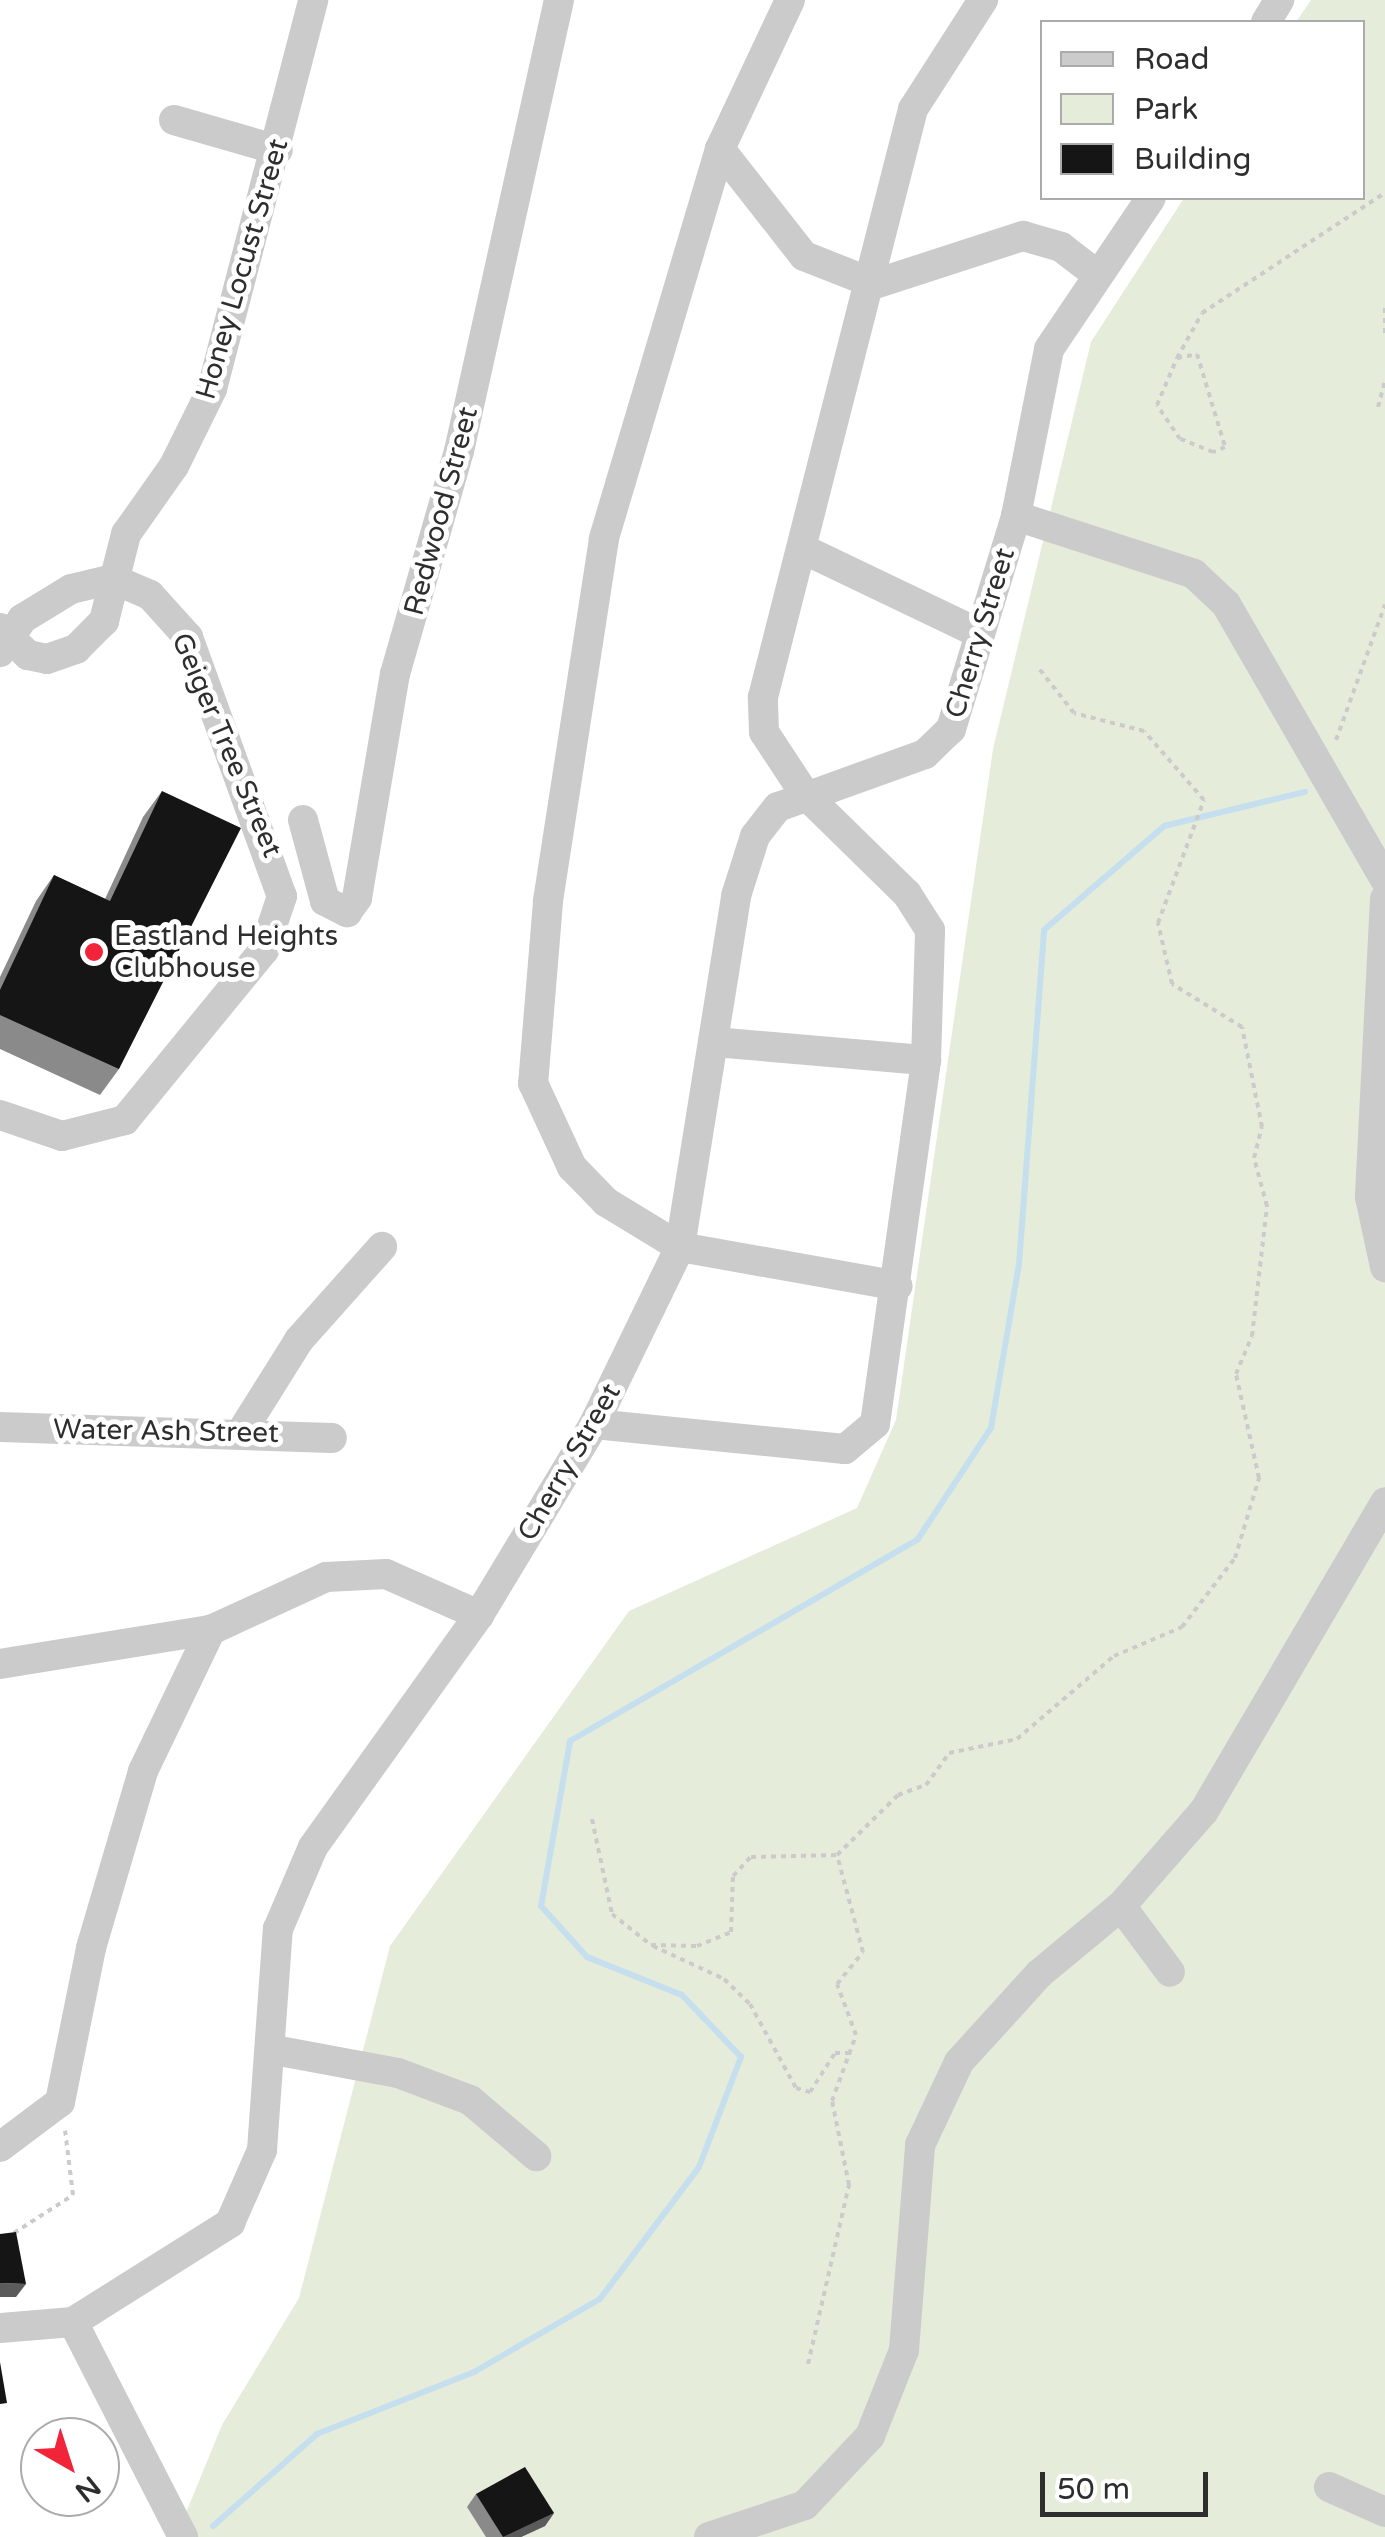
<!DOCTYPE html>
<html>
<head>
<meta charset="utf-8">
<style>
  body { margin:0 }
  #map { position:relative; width:1385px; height:2537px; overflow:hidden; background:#fff; font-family:"Varela Round",sans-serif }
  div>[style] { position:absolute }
  .green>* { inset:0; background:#e5ecda }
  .stream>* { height:6px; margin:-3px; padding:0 3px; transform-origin:3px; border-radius:3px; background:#c5dfee }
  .path>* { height:4px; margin-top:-2px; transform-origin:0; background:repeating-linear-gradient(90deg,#cbcbcb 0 5px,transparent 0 10px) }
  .minor>* { height:30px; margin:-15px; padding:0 15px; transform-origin:15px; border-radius:15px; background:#cbcbcb }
  .wall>* { inset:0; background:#8a8a8a }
  .shaded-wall>* { inset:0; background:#5b5b5b }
  .building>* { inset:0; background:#151515 }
  .dots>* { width:28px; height:28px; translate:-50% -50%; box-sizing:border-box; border:5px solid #fff; border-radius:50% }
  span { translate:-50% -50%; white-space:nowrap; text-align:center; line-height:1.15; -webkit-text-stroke:10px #fff; paint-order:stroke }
  .street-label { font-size:28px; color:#2e2e2e }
  .poi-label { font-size:28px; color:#2e2e2e }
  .left { translate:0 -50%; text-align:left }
  .legend { position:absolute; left:1040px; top:20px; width:325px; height:180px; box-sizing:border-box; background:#fff; border:2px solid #ababab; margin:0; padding:12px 18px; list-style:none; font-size:30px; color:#2e2e2e }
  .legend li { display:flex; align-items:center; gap:20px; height:50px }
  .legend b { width:50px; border:2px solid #ababab }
  .north { position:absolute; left:20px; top:2417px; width:100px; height:100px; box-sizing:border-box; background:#fff; border:2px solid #ababab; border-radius:50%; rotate:141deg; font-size:28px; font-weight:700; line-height:40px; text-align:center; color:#2e2e2e }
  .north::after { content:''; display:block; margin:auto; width:35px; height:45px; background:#f1243a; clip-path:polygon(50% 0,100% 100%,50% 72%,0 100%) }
  .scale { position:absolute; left:1040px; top:2472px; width:168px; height:45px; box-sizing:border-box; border:5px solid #2e2e2e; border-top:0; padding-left:12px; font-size:30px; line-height:35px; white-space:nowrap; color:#2e2e2e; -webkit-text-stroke:8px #fff; paint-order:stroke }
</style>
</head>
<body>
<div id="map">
  <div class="green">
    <div style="clip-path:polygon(1311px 0,1385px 0,1385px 2537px,176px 2537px,222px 2425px,299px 2298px,390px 1946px,629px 1611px,857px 1508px,896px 1420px,993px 749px,1091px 342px,1184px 198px,1362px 198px,1362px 22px,1296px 22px)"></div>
  </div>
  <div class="stream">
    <div style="left:213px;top:2526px;width:139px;rotate:-41.5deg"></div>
    <div style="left:317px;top:2434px;width:169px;rotate:-21.5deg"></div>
    <div style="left:474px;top:2372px;width:146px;rotate:-30.1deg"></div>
    <div style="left:600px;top:2299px;width:165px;rotate:-53.1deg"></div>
    <div style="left:699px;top:2167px;width:118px;rotate:-69.1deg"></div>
    <div style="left:741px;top:2057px;width:86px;rotate:-133.6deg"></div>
    <div style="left:682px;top:1995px;width:102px;rotate:-158.2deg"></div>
    <div style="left:587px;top:1957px;width:69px;rotate:-132deg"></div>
    <div style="left:541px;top:1906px;width:168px;rotate:-80deg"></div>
    <div style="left:570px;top:1741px;width:402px;rotate:-30.1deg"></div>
    <div style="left:918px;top:1539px;width:133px;rotate:-56.7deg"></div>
    <div style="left:991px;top:1428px;width:166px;rotate:-80.3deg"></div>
    <div style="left:1019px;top:1264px;width:335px;rotate:-85.7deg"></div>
    <div style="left:1044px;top:930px;width:159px;rotate:-40.9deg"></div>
    <div style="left:1164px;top:826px;width:145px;rotate:-13.6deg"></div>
  </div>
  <div class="path">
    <div style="left:1385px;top:308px;width:25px;rotate:90deg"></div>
    <div style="left:1177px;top:358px;width:20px;rotate:-11deg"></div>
    <div style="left:1197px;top:354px;width:97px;rotate:73.2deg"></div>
    <div style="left:1225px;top:447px;width:13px;rotate:157deg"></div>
    <div style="left:1213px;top:452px;width:35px;rotate:-158deg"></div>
    <div style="left:1180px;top:439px;width:41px;rotate:-124.1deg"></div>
    <div style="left:1157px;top:405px;width:51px;rotate:-66.9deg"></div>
    <div style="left:1177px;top:358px;width:51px;rotate:-60.9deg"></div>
    <div style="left:1202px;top:313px;width:219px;rotate:-33.3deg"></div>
    <div style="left:1378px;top:407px;width:27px;rotate:-75deg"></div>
    <div style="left:1336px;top:740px;width:144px;rotate:-70.1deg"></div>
    <div style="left:592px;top:1819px;width:97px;rotate:78.1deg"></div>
    <div style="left:612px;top:1914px;width:50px;rotate:38.5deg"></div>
    <div style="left:651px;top:1945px;width:46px;rotate:1.2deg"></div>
    <div style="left:697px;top:1946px;width:37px;rotate:-22deg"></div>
    <div style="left:731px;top:1932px;width:56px;rotate:-88deg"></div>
    <div style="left:733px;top:1876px;width:26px;rotate:-47deg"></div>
    <div style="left:751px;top:1857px;width:86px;rotate:-1.3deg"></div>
    <div style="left:837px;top:1855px;width:86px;rotate:-44.5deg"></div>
    <div style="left:898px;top:1795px;width:30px;rotate:-20deg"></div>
    <div style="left:926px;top:1785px;width:39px;rotate:-54deg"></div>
    <div style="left:949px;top:1753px;width:69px;rotate:-11.6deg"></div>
    <div style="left:1017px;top:1739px;width:128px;rotate:-40.6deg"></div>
    <div style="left:1114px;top:1656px;width:74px;rotate:-23.1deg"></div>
    <div style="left:1182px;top:1627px;width:87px;rotate:-52.5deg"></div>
    <div style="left:1235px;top:1558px;width:84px;rotate:-73.3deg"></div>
    <div style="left:1259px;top:1478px;width:107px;rotate:-102.5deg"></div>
    <div style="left:1236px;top:1374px;width:41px;rotate:-67.2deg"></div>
    <div style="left:1252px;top:1336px;width:131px;rotate:-83.4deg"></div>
    <div style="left:1267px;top:1206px;width:50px;rotate:-105.2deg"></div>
    <div style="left:1254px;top:1158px;width:32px;rotate:-76deg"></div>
    <div style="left:1262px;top:1127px;width:102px;rotate:-101.3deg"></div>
    <div style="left:1242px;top:1027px;width:82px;rotate:-148.4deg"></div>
    <div style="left:1172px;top:984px;width:63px;rotate:-102.9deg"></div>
    <div style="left:1158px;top:923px;width:131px;rotate:-69.5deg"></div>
    <div style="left:1204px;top:800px;width:91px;rotate:-131deg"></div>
    <div style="left:1144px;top:731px;width:72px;rotate:-165.6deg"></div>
    <div style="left:1074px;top:713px;width:60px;rotate:-128.2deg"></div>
    <div style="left:653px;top:1946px;width:78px;rotate:24.9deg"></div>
    <div style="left:724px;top:1979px;width:36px;rotate:44deg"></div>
    <div style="left:750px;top:2004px;width:96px;rotate:61.3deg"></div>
    <div style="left:796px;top:2088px;width:15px;rotate:16deg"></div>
    <div style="left:810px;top:2092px;width:46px;rotate:-57.3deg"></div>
    <div style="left:835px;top:2053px;width:15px"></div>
    <div style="left:14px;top:2233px;width:70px;rotate:-32.8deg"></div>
    <div style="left:73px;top:2195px;width:65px;rotate:-97deg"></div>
    <div style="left:808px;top:2364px;width:184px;rotate:-77.1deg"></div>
    <div style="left:849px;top:2185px;width:86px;rotate:-101.4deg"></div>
    <div style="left:832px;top:2101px;width:70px;rotate:-70deg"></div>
    <div style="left:856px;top:2035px;width:54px;rotate:-110.4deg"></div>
    <div style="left:837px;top:1984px;width:41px;rotate:-50.9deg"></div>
    <div style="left:863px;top:1952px;width:100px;rotate:-105deg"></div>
  </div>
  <div class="minor">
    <div style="left:790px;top:0;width:165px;rotate:115.2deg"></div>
    <div style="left:720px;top:149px;width:407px;rotate:106.6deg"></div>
    <div style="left:604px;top:539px;width:367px;rotate:98.8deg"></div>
    <div style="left:548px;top:902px;width:182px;rotate:94.7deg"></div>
    <div style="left:533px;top:1083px;width:93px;rotate:65.1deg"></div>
    <div style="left:572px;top:1167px;width:49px;rotate:45.8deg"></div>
    <div style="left:606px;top:1202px;width:87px;rotate:31.3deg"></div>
    <div style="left:680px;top:1247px;width:221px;rotate:10.1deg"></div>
    <div style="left:1266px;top:22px;width:26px;rotate:-59deg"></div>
    <div style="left:174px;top:120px;width:108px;rotate:16.1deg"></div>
    <div style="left:720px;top:149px;width:136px;rotate:51.9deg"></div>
    <div style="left:804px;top:256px;width:76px;rotate:21.5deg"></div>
    <div style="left:875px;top:284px;width:156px;rotate:-18deg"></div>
    <div style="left:1023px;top:236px;width:40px;rotate:16deg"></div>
    <div style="left:1061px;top:247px;width:43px;rotate:37.4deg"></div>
    <div style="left:1016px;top:516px;width:187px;rotate:18deg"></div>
    <div style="left:1194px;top:574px;width:44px;rotate:43.2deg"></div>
    <div style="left:1226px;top:604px;width:318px;rotate:60deg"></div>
    <div style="left:805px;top:550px;width:194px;rotate:25.6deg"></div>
    <div style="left:0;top:628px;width:39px;rotate:44deg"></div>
    <div style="left:28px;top:655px;width:19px;rotate:12deg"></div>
    <div style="left:47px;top:659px;width:31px;rotate:-19deg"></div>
    <div style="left:76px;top:649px;width:40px;rotate:-45deg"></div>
    <div style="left:104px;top:621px;width:90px;rotate:-75.8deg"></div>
    <div style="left:126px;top:534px;width:83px;rotate:-54.8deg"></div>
    <div style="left:174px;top:466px;width:86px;rotate:-63.7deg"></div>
    <div style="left:212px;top:389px;width:402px;rotate:-75.4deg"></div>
    <div style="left:0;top:652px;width:40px;rotate:-56deg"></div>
    <div style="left:22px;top:619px;width:57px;rotate:-31.5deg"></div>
    <div style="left:71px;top:589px;width:43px;rotate:-13.4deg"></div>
    <div style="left:113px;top:579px;width:40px;rotate:23.4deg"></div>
    <div style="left:150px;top:595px;width:57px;rotate:47.9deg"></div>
    <div style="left:188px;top:637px;width:276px;rotate:70.1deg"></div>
    <div style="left:282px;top:896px;width:57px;rotate:108.4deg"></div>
    <div style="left:264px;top:950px;width:220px;rotate:129.3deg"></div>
    <div style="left:125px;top:1120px;width:65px;rotate:165.7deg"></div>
    <div style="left:62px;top:1136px;width:65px;rotate:-161.3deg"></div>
    <div style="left:303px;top:820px;width:84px;rotate:74.8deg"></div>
    <div style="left:325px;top:901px;width:25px;rotate:27deg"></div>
    <div style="left:347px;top:912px;width:17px;rotate:-54deg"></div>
    <div style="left:357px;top:898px;width:227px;rotate:-80.4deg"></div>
    <div style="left:395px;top:674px;width:232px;rotate:-74deg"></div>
    <div style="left:459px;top:451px;width:462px;rotate:-77.5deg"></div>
    <div style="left:1385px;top:899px;width:298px;rotate:92.9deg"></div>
    <div style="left:1370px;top:1197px;width:72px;rotate:77.9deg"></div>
    <div style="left:714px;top:1042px;width:213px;rotate:4.9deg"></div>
    <div style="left:594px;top:1424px;width:252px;rotate:5.7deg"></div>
    <div style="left:845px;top:1449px;width:39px;rotate:-40deg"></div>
    <div style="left:875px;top:1424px;width:368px;rotate:-82deg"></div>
    <div style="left:926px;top:1060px;width:130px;rotate:-88.2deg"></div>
    <div style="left:930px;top:930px;width:43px;rotate:-122.6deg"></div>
    <div style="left:907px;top:894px;width:144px;rotate:-135.6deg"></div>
    <div style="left:804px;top:793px;width:73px;rotate:-123.3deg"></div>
    <div style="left:764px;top:732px;width:35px;rotate:-92deg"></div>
    <div style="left:763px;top:697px;width:607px;rotate:-75.69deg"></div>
    <div style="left:913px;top:109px;width:130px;rotate:-57.3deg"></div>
    <div style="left:0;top:1427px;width:332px;rotate:1.9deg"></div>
    <div style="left:242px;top:1431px;width:107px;rotate:-57.9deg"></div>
    <div style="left:299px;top:1340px;width:125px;rotate:-48.3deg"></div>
    <div style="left:0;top:1664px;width:214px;rotate:-9.2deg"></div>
    <div style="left:211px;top:1630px;width:127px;rotate:-24.7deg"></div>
    <div style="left:326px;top:1577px;width:60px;rotate:-2.9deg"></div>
    <div style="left:386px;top:1574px;width:102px;rotate:23.8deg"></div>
    <div style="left:1121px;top:1906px;width:82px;rotate:53.4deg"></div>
    <div style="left:274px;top:2050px;width:126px;rotate:10.5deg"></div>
    <div style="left:398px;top:2073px;width:77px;rotate:20.6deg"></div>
    <div style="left:470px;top:2100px;width:87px;rotate:40.3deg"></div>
    <div style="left:0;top:2147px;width:75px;rotate:-36.9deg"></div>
    <div style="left:60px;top:2102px;width:157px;rotate:-78.6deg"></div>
    <div style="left:91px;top:1948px;width:184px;rotate:-73.6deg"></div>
    <div style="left:143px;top:1771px;width:157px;rotate:-64.3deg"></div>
    <div style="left:73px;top:2322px;width:242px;rotate:62.9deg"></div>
    <div style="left:0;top:2328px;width:73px;rotate:-4.7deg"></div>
    <div style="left:73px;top:2322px;width:186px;rotate:-32.2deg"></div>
    <div style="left:230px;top:2223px;width:80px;rotate:-66.3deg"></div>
    <div style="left:262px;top:2150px;width:222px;rotate:-85.9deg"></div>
    <div style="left:278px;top:1929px;width:89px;rotate:-66.9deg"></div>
    <div style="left:313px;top:1847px;width:285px;rotate:-54.4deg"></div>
    <div style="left:479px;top:1615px;width:223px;rotate:-58.9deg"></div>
    <div style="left:594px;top:1424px;width:197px;rotate:-64.1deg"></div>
    <div style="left:680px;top:1247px;width:355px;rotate:-80.9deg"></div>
    <div style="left:736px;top:896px;width:63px;rotate:-72.4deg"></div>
    <div style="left:755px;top:836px;width:37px;rotate:-52deg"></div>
    <div style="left:778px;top:807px;width:156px;rotate:-19.8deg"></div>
    <div style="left:925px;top:754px;width:36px;rotate:-44deg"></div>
    <div style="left:951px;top:729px;width:223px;rotate:-73deg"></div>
    <div style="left:1016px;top:516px;width:170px;rotate:-78.8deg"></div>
    <div style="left:1049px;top:349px;width:182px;rotate:-56deg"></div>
    <div style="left:1329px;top:2487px;width:61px;rotate:24.1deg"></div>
    <div style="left:709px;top:2537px;width:101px;rotate:-18.4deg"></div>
    <div style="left:805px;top:2505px;width:95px;rotate:-46.7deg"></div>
    <div style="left:870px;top:2436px;width:92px;rotate:-68.4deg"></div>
    <div style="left:904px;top:2350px;width:206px;rotate:-85.5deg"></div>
    <div style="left:920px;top:2145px;width:92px;rotate:-64.8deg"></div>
    <div style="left:959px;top:2062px;width:119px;rotate:-47.7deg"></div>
    <div style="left:1039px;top:1974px;width:107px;rotate:-39.7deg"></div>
    <div style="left:1121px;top:1906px;width:126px;rotate:-48.9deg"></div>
    <div style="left:1204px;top:1811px;width:358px;rotate:-59.6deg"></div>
  </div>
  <div class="wall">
    <div style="clip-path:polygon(162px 791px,119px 1069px,100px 1095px,0 1049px,0 977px,36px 901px,54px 875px,105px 899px,143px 817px)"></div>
    <div style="clip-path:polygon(476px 2494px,554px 2513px,545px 2526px,521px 2537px,486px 2537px,467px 2507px)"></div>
  </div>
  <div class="shaded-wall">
    <div style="clip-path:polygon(0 2283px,26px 2284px,16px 2297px,0 2297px)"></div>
    <div style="clip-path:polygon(554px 2513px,545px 2526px,521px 2537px,503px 2537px)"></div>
  </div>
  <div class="building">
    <div style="clip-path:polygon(162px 791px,241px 828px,119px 1069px,0 1015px,0 990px,54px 875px,110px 901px)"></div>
    <div style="clip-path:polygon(16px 2232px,26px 2284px,0 2283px,0 2234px)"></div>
    <div style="clip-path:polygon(0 2362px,7px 2403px,0 2404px)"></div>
    <div style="clip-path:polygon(525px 2467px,554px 2513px,503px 2537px,476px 2494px)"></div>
  </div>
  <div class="dots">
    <div style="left:94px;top:952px;background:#f1243a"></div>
  </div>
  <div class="street-label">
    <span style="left:242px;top:269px;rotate:-74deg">Honey Locust Street</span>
    <span style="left:441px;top:511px;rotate:-75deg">Redwood Street</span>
    <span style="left:980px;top:633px;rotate:-73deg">Cherry Street</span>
    <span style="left:227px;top:745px;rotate:67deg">Geiger Tree Street</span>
    <span style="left:166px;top:1431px;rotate:1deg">Water Ash Street</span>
    <span style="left:569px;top:1462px;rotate:-60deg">Cherry Street</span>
  </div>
  <div class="poi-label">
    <span class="left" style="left:114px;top:952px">Eastland Heights<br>Clubhouse</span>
  </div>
  <ul class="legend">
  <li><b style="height:12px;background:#cbcbcb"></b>Road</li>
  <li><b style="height:28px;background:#e5ecda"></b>Park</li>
  <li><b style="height:28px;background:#151515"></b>Building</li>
  </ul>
  <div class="north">N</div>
  <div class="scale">50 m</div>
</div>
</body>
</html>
